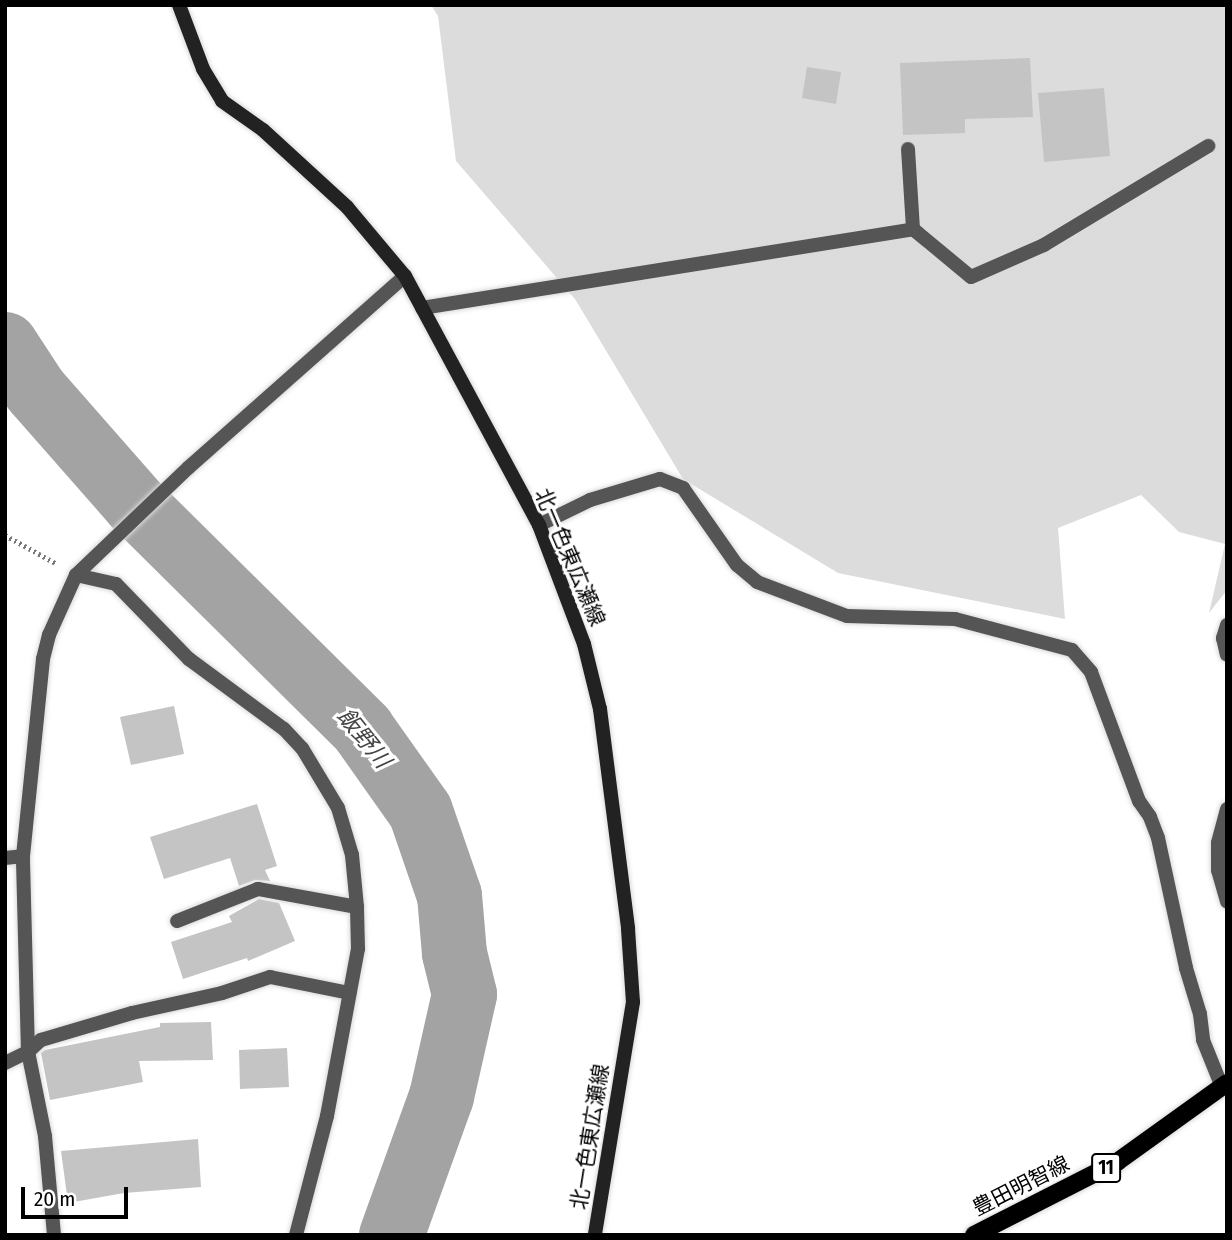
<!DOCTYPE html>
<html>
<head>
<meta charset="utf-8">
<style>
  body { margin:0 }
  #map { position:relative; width:1232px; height:1240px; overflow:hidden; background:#fff; font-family:"Fira Sans Condensed","Noto Sans JP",sans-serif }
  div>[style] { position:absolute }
  .green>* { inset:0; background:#dcdcdc }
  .river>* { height:65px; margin:-32.5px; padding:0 32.5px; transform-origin:32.5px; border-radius:32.5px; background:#a3a3a3 }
  .building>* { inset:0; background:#c4c4c4 }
  .path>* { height:4.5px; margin-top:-2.25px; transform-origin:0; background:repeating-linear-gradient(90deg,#777 0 2px,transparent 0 5.5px) }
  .roads { filter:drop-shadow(0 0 2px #dbdbdb) drop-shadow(0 0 2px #dbdbdb) }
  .lane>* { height:14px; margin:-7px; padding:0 7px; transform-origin:7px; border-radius:7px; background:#555 }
  .street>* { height:14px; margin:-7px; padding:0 7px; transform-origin:7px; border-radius:7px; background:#555 }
  .secondary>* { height:14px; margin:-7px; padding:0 7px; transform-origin:7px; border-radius:7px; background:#222 }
  .primary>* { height:18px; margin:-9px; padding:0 9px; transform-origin:9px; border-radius:9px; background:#000 }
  span { translate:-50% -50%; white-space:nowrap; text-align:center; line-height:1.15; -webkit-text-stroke:6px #fff; paint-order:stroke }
  .shield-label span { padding:2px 5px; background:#fff; border:2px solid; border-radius:5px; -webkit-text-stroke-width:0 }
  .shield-label { font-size:19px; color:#000; font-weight:700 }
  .street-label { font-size:21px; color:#000 }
  .water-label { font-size:23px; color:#444; font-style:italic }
  .frame { position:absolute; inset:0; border:7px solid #000; pointer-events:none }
  .scale { position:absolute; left:21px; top:1187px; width:107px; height:32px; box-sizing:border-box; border:4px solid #000; border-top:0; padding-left:9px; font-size:21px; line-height:24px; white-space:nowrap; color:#000; -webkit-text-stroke:5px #fff; paint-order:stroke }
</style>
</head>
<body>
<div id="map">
  <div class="green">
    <div style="clip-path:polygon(431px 5px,1227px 5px,1227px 590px,1209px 613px,1225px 544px,1179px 532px,1141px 495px,1058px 528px,1065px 619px,838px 573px,683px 479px,575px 299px,456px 161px,438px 16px)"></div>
  </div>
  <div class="river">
    <div style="left:5px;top:344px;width:55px;rotate:56.9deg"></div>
    <div style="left:35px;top:390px;width:152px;rotate:48.7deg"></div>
    <div style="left:135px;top:504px;width:320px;rotate:44.7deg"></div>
    <div style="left:362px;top:729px;width:100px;rotate:54.7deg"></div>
    <div style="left:420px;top:811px;width:89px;rotate:71deg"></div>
    <div style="left:449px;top:895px;width:58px;rotate:85.1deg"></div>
    <div style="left:454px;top:953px;width:42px;rotate:76.3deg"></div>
    <div style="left:464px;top:994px;width:105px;rotate:102.7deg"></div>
    <div style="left:441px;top:1096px;width:148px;rotate:109.8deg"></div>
  </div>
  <div class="building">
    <div style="clip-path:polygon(1030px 58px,1033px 117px,965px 119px,965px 133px,903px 135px,900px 63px)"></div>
    <div style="clip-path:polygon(807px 67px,841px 72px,836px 104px,802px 98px)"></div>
    <div style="clip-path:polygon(1104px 88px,1110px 156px,1044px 162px,1038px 93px)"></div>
    <div style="clip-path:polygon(174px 706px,184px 754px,131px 765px,120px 717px)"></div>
    <div style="clip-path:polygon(257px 804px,277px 866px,265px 870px,270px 881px,255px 880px,239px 886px,230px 858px,164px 879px,150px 837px)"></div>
    <div style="clip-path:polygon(259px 899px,279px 903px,295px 941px,248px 961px,247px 958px,183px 979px,171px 942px,232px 922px,229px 916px)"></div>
    <div style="clip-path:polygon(211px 1022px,213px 1060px,139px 1061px,143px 1082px,50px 1100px,41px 1053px,45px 1050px,160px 1027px,160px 1023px)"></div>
    <div style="clip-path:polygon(287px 1048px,289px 1087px,240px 1089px,239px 1050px)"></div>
    <div style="clip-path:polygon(198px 1139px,201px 1187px,124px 1193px,68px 1203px,61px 1151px)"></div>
  </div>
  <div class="path">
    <div style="left:5px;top:535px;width:60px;rotate:29.1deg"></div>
  </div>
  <div class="roads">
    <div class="lane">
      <div style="left:539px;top:525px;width:57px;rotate:-26.1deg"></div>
      <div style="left:590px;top:500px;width:73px;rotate:-16.7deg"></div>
      <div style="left:660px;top:479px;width:25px;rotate:21deg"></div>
      <div style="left:683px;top:488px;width:94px;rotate:55deg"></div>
      <div style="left:737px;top:565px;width:26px;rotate:40deg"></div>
      <div style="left:757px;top:582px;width:96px;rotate:20.7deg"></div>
      <div style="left:847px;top:616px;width:108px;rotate:1.6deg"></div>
      <div style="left:955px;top:619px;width:121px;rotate:14.8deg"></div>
      <div style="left:1072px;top:650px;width:29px;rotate:49deg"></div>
      <div style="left:1091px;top:672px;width:138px;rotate:69.6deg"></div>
      <div style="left:1139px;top:801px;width:19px;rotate:55deg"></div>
      <div style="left:1150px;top:817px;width:22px;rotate:69deg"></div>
      <div style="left:1158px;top:838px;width:133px;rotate:77.8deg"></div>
      <div style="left:1186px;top:968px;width:48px;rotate:73.1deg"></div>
      <div style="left:1200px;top:1014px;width:26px;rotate:83deg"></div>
      <div style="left:1203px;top:1040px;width:51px;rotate:68deg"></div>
      <div style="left:76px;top:575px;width:41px;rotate:12.7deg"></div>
      <div style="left:116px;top:584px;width:105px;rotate:45.8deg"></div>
      <div style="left:189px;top:659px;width:118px;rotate:36.4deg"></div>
      <div style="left:284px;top:729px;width:26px;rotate:47deg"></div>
      <div style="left:302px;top:748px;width:70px;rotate:59deg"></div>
      <div style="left:338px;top:808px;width:49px;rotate:73.4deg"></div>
      <div style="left:352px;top:855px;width:52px;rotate:84.5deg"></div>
      <div style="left:357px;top:907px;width:101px;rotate:-169.7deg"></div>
      <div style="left:258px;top:889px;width:87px;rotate:158.4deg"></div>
      <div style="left:1227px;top:625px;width:14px;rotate:107deg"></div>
      <div style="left:1223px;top:638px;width:17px;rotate:77deg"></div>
      <div style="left:1227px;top:809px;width:35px;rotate:105deg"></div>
      <div style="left:1218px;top:843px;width:27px;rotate:90deg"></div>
      <div style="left:1218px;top:870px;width:33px;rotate:74deg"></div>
      <div style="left:5px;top:858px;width:18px;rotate:-6deg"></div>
      <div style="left:28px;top:1052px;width:18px;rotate:-43deg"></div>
      <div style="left:41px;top:1040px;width:95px;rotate:-16.5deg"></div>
      <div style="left:132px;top:1013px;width:92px;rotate:-12.5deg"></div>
      <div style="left:222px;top:993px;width:51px;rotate:-18.4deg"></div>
      <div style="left:270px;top:977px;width:81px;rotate:11.4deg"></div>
    </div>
    <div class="street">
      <div style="left:908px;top:149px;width:80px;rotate:86.4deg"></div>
      <div style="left:422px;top:308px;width:497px;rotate:-9.1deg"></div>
      <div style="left:913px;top:229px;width:75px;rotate:39.6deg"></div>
      <div style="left:971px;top:277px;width:80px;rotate:-23.7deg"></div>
      <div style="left:1044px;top:245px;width:192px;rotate:-31.1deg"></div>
      <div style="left:5px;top:1063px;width:25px;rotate:-26deg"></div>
      <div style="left:54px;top:1235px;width:99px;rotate:-95.2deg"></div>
      <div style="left:45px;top:1136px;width:86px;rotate:-101.4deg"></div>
      <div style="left:28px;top:1052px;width:196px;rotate:-91.5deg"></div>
      <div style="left:23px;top:856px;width:198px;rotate:-84.2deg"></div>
      <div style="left:43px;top:659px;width:25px;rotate:-76deg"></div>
      <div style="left:49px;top:635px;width:66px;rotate:-65.8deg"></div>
      <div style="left:76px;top:575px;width:156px;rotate:-43.7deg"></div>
      <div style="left:189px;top:467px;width:288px;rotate:-41.5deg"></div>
      <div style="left:296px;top:1235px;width:123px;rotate:-75.4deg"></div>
      <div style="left:327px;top:1116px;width:170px;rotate:-79.5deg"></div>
      <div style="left:358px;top:949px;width:42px;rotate:-91.4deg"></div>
    </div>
    <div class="secondary">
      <div style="left:179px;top:5px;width:68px;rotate:69.4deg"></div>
      <div style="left:203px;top:69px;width:37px;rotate:59deg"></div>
      <div style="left:222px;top:101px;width:50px;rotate:35.3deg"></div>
      <div style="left:263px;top:130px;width:114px;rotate:42.5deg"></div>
      <div style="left:347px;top:207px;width:90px;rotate:50deg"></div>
      <div style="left:405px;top:276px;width:283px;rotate:61.7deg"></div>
      <div style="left:539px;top:525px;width:127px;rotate:69.3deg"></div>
      <div style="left:584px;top:644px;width:67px;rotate:76.2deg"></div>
      <div style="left:600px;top:709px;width:222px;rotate:82.7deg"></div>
      <div style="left:628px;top:929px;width:73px;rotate:86.1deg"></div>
      <div style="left:633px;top:1002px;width:236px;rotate:99.3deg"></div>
    </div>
    <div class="primary">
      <div style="left:974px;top:1235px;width:161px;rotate:-27deg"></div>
      <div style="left:1117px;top:1162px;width:135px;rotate:-35.7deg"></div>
    </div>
  </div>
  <div class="shield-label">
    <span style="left:1106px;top:1168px">11</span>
  </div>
  <div class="street-label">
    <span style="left:570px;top:557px;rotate:67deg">北一色東広瀬線</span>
    <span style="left:590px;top:1137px;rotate:-81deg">北一色東広瀬線</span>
    <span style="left:1021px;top:1186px;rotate:-27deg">豊田明智線</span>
  </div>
  <div class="water-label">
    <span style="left:364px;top:738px;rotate:51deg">飯野川</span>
  </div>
  <div class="frame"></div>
  <div class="scale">20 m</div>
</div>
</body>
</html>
